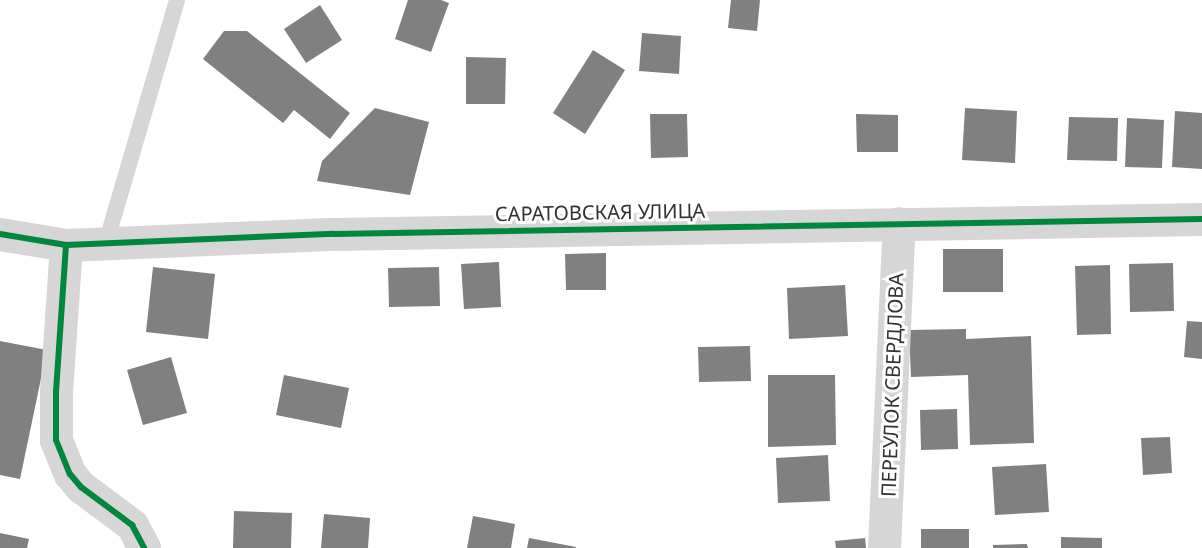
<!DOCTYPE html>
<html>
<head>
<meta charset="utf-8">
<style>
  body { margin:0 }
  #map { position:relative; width:1202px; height:548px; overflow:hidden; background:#fff; font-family:"Noto Sans",sans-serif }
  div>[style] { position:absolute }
  .building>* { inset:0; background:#808080 }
  .lane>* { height:16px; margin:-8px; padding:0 8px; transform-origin:8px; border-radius:8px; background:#d6d6d6 }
  .street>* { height:33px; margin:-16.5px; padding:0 16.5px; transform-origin:16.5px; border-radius:16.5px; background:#d6d6d6 }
  .cycleway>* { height:6px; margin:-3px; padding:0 3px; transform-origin:3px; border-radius:3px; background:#00873e }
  span { translate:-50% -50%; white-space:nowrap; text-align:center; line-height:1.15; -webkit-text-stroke:6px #fff; paint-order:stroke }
  .street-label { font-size:20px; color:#323232 }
</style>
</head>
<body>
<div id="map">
  <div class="building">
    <div style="clip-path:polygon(408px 0,441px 0,449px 3px,431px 52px,395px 39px)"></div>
    <div style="clip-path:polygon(731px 0,760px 0,757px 31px,728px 28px)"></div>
    <div style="clip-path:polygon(320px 5px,342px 40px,306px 63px,284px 29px)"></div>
    <div style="clip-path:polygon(224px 31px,247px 31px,350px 113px,330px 139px,294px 110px,283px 123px,203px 59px)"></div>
    <div style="clip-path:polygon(642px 33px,681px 36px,679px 74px,639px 71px)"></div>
    <div style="clip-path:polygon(593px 50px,625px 70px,585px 134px,553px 113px)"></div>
    <div style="clip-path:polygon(466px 57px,506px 58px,505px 104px,466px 104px)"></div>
    <div style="clip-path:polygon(375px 108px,429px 122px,410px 195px,317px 181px,322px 161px)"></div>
    <div style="clip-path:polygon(965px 108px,1017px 111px,1015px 163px,962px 160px)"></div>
    <div style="clip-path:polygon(1175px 111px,1202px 113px,1202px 169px,1172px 167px)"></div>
    <div style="clip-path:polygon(650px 114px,687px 114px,688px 157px,651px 158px)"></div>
    <div style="clip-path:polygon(856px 114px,898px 115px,898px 152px,857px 152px)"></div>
    <div style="clip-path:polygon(1069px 117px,1118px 118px,1117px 161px,1067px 160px)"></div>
    <div style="clip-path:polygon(1127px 118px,1164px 120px,1162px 168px,1125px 167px)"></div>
    <div style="clip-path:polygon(943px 249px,1003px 249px,1003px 292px,943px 292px)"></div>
    <div style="clip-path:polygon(606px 253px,606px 290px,566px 290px,565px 254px)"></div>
    <div style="clip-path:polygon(499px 262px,501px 307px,464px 309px,461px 264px)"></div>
    <div style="clip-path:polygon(1173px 263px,1174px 311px,1130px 312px,1129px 264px)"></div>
    <div style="clip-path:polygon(1110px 265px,1111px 334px,1077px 335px,1075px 266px)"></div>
    <div style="clip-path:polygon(153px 267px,215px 274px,208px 339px,146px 332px)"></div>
    <div style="clip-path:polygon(439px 267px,440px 306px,389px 307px,388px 268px)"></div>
    <div style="clip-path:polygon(845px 285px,848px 336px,789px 339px,787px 288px)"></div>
    <div style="clip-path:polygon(1187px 321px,1202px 322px,1202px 359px,1184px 357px)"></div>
    <div style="clip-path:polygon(966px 329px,966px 339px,1031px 336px,1034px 443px,970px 445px,968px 375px,911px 377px,909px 330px)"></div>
    <div style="clip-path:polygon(0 341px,47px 350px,20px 479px,0 475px)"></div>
    <div style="clip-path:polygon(750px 346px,751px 381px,699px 382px,698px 347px)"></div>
    <div style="clip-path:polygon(171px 357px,187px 413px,143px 425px,127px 370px)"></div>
    <div style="clip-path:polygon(284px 375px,349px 388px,341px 428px,276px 415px)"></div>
    <div style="clip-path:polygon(768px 375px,835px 375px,836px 445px,768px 447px)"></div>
    <div style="clip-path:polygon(957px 409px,958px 449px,921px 450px,920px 410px)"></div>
    <div style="clip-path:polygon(1170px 437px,1172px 473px,1143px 475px,1141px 438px)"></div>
    <div style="clip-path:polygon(828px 455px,830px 501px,778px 503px,776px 458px)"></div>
    <div style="clip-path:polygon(1046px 464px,1049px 512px,995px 515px,992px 467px)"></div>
    <div style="clip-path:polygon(234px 511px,292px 513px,291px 548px,233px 548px)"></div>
    <div style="clip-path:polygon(324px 514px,370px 518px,368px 548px,321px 548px)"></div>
    <div style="clip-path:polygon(473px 516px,515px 524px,511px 548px,467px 548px)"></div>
    <div style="clip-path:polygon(921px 529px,969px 529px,969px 548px,921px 548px)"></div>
    <div style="clip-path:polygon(0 533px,29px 539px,27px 548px,0 548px)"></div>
    <div style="clip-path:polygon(1061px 537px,1102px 538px,1102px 548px,1061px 548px)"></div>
    <div style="clip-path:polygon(529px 538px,576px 547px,576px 548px,527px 548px)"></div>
    <div style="clip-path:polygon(865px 538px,866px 548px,836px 548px,835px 541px)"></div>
    <div style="clip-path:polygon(1027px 544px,1028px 548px,993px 548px,993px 545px)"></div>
  </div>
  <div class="lane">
    <div style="left:106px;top:243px;width:253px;rotate:-73.7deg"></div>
  </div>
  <div class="street">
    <div style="left:0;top:234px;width:67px;rotate:9.5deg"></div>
    <div style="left:66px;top:245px;width:268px;rotate:-2.4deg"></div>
    <div style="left:334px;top:234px;width:868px;rotate:-0.99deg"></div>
    <div style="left:66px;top:245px;width:147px;rotate:93.9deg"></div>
    <div style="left:56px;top:392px;width:48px;rotate:90deg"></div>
    <div style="left:56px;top:440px;width:37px;rotate:68deg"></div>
    <div style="left:70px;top:474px;width:17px;rotate:50deg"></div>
    <div style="left:81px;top:487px;width:64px;rotate:36.7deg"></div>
    <div style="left:132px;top:525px;width:26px;rotate:62deg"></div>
    <div style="left:884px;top:548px;width:325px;rotate:-87.4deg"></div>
  </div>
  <div class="cycleway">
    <div style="left:0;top:234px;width:67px;rotate:9.5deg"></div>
    <div style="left:66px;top:245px;width:268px;rotate:-2.4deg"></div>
    <div style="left:334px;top:234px;width:868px;rotate:-0.99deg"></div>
    <div style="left:66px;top:245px;width:147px;rotate:93.9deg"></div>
    <div style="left:56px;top:392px;width:48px;rotate:90deg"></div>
    <div style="left:56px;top:440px;width:37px;rotate:68deg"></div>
    <div style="left:70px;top:474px;width:17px;rotate:50deg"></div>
    <div style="left:81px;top:487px;width:64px;rotate:36.7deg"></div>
    <div style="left:132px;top:525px;width:26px;rotate:62deg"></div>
  </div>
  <div class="street-label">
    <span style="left:600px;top:212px;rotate:-1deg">САРАТОВСКАЯ УЛИЦА</span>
    <span style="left:892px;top:385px;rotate:-88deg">ПЕРЕУЛОК СВЕРДЛОВА</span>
  </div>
</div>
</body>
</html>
